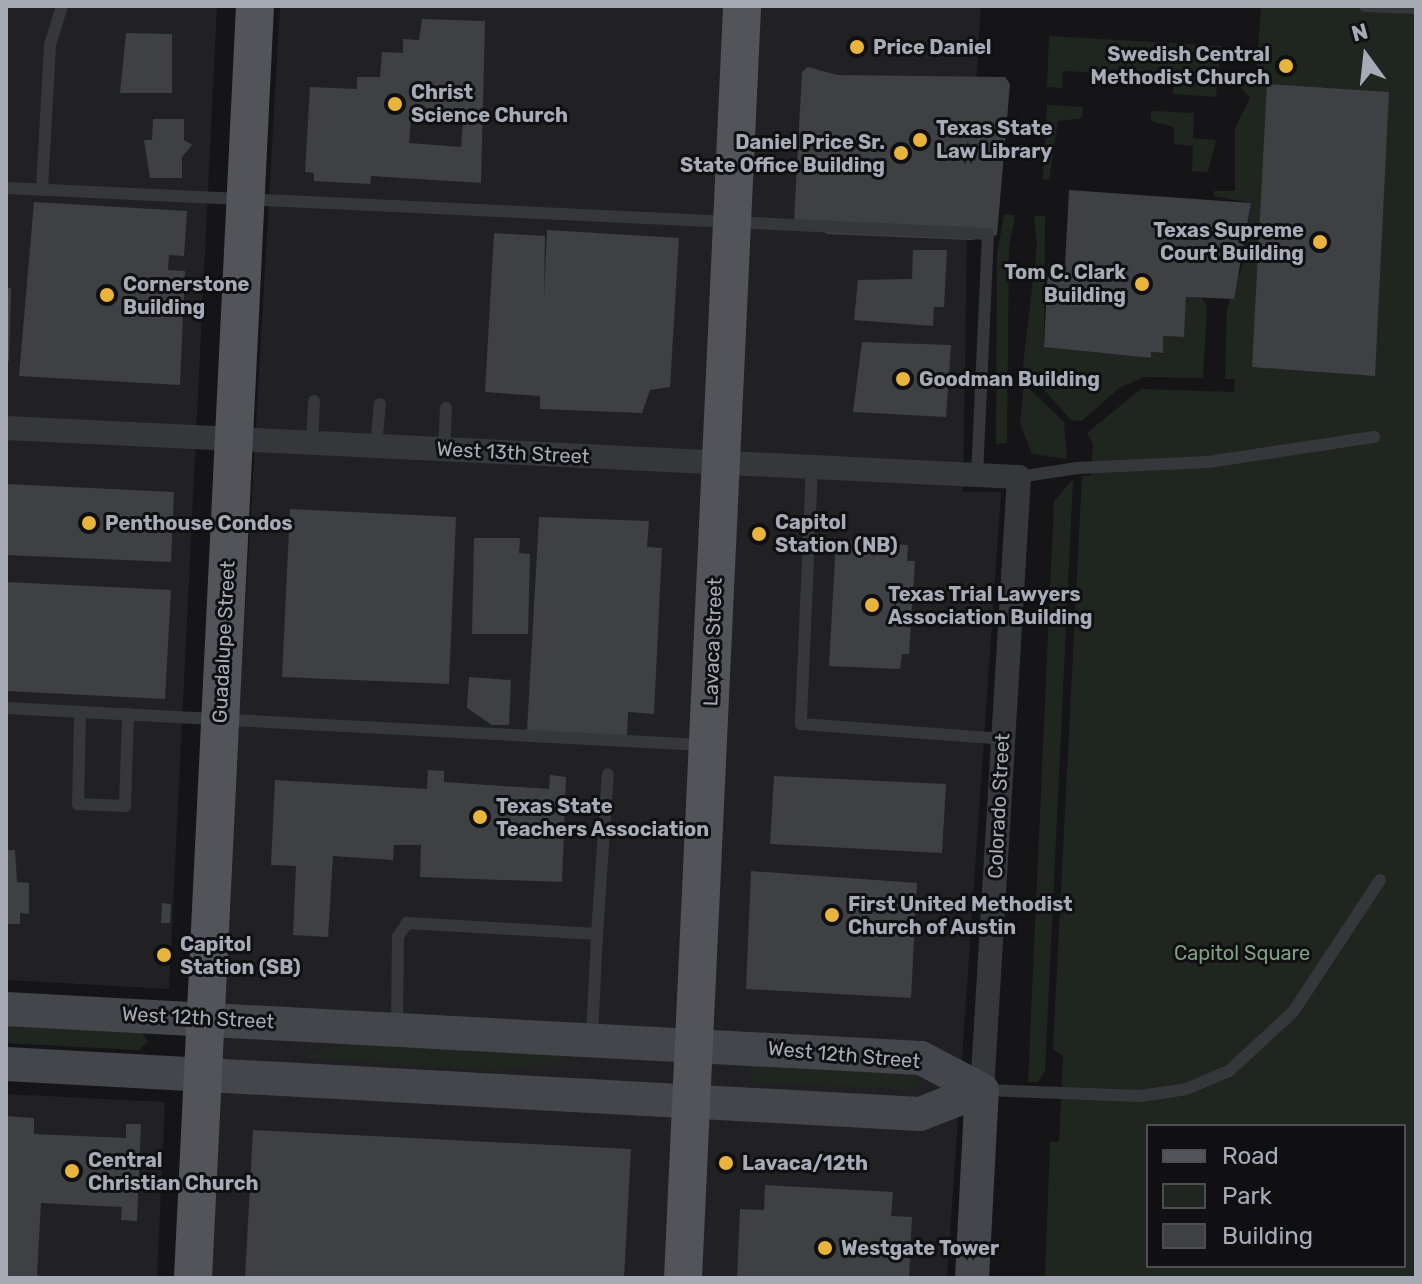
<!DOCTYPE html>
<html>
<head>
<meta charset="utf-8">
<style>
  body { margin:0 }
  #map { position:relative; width:1422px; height:1284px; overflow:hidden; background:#151517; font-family:Rubik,sans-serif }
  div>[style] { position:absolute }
  .built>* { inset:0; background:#212124 }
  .green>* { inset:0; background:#1f2620 }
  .building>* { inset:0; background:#3f4044 }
  .service>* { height:12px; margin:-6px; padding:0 6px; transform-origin:6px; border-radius:6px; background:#36373b }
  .minor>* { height:24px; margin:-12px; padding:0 12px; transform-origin:12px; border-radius:12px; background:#36373b }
  .secondary>* { height:34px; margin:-17px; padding:0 17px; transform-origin:17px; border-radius:17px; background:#44464b }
  .primary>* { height:38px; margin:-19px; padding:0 19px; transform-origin:19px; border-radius:19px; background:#52545a }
  .dots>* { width:22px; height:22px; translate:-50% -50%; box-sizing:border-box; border:4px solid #101012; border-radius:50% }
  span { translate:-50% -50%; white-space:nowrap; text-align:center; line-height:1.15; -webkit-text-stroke:6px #101012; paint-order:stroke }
  .poi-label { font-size:20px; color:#a7abb6; font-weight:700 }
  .left { translate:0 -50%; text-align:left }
  .right { translate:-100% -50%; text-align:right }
  .street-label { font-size:20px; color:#a7abb6 }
  .park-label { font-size:20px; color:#7fa083 }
  .frame { position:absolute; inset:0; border:8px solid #a7abb6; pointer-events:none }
  .legend { position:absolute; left:1146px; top:1124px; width:260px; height:144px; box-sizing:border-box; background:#101012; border:2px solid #4c4e54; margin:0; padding:10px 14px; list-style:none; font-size:24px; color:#a7abb6 }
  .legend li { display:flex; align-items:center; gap:16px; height:40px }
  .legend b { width:40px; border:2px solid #4c4e54 }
  .north { position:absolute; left:1326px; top:16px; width:80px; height:80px; -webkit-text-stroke:6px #101012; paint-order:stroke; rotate:345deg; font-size:22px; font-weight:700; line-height:32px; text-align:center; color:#a7abb6 }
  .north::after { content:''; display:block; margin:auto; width:28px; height:36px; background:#a7abb6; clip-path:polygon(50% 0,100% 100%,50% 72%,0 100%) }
</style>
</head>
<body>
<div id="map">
  <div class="built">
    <div style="clip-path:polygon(6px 6px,217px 6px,169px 989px,6px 980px)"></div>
    <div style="clip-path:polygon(280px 6px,981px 6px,967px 234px,963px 492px,1001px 492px,947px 1278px,207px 1278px)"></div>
    <div style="clip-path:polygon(6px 1094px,165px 1102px,157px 1278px,6px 1278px)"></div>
  </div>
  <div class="green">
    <div style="clip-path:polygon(evenodd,1261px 6px,1416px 6px,1416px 1278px,1045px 1278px,1050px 1142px,1059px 1142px,1063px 1056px,1053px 1049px,1082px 476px,1091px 476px,1093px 444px,1087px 433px,1141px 389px,1234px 392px,1235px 379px,1225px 379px,1227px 308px,1243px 264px,1251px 203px,1214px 196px,1214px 191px,1235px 191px,1235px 128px,1250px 98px,1241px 88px,1241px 75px,1256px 76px,1261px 6px,1148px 1126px,1404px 1126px,1404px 1266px,1148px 1266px,1148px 1126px)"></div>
    <div style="clip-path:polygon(1049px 36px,1221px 46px,1216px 97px,1173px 94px,1174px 77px,1063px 71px,1062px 88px,1047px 87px)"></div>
    <div style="clip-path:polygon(1047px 105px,1083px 107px,1082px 118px,1058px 121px,1049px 180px,1043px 179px)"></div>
    <div style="clip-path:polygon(1151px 111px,1194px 113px,1193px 138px,1216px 140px,1208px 172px,1192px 171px,1193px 146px,1174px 144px,1174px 127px,1151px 121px)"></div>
    <div style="clip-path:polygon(1004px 215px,1014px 215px,1014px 223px,1009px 245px,1007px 443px,996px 444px,997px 254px)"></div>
    <div style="clip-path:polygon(1034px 216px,1045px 216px,1044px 347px,1150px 358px,1151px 352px,1163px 354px,1163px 336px,1184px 337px,1186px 297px,1202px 298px,1207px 307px,1203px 378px,1144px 377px,1119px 388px,1082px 421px,1071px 420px,1023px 366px,1037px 245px)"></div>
    <div style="clip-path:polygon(1024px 384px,1064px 422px,1067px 459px,1032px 454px,1020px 423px)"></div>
    <div style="clip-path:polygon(1073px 479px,1045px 1070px,1038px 1082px,1028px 1082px,1054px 501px)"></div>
    <div style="clip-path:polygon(6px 1024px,140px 1031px,148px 1041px,139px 1050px,6px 1043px)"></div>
    <div style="clip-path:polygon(349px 1044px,562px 1052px,561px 1062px,495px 1071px,310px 1058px,311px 1052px)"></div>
    <div style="clip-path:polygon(752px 1065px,918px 1073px,921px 1081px,913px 1090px,757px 1083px,749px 1075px)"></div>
  </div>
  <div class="building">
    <div style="clip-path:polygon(evenodd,422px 19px,485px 21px,481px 183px,371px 176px,370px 184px,314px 181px,314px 173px,305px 172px,310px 87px,357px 89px,357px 77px,380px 77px,382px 52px,403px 53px,403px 39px,419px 40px,422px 19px,411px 118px,463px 122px,461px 147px,409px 143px,411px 118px)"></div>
    <div style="clip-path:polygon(126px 33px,172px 34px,172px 93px,120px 93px)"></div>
    <div style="clip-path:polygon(808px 67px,837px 75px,1005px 77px,1010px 84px,997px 235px,971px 240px,828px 234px,794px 221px,802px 72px)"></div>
    <div style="clip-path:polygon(1267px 84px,1389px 92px,1375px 376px,1252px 367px)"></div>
    <div style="clip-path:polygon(153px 119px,184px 119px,184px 140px,192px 145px,182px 157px,182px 178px,150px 178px,144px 140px,152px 140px)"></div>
    <div style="clip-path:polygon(1069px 190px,1251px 203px,1234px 299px,1186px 297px,1184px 337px,1163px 336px,1163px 353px,1151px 352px,1151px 358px,1044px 347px,1048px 265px,1065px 266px)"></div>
    <div style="clip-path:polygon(34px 202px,187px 211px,184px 256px,169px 255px,168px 270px,185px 271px,180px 385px,19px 376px)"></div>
    <div style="clip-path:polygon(547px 230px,679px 238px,670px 387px,650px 390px,642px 413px,540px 409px,540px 396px,485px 392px,494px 233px,545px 236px,544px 298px)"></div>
    <div style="clip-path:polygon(913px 250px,947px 250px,944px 307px,934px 307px,933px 326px,854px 320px,858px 280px,912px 279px)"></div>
    <div style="clip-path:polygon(6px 288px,11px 288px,9px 361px,6px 361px)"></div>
    <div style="clip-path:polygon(862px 342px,951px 345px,946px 417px,853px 412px)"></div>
    <div style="clip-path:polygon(6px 484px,174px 492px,171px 562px,6px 555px)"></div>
    <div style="clip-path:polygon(290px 509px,456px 517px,449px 684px,282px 677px)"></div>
    <div style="clip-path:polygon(539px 517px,649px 521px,647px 547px,662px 548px,654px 714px,628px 712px,627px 736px,527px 731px)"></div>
    <div style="clip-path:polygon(474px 538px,520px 538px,519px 553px,530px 554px,528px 634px,472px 634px)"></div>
    <div style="clip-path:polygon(836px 540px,908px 545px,907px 561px,915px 561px,909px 654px,902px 654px,900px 669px,829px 666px)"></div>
    <div style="clip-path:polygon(6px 582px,171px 590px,165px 699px,6px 691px)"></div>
    <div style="clip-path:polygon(469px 677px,511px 680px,509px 725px,492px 725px,467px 708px)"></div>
    <div style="clip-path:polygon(428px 770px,444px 771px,444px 782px,549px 789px,550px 775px,566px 777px,562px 882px,420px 877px,421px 845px,394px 845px,393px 860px,333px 856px,328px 937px,293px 935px,296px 866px,271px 865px,275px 780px,427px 789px)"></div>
    <div style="clip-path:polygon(774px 776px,946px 784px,942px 853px,770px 844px)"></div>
    <div style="clip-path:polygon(6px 850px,15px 850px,17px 882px,29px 883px,29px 914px,20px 913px,20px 924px,6px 924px)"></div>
    <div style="clip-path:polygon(751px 871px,917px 883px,911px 998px,746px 989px)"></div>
    <div style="clip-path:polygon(162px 903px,171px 904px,170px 923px,161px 923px)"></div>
    <div style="clip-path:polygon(6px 1116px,34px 1118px,34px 1134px,126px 1138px,126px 1124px,141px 1124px,137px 1221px,121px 1220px,122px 1207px,41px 1203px,37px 1275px,47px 1278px,6px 1278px)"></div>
    <div style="clip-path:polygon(253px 1130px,631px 1149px,624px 1278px,245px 1278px)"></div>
    <div style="clip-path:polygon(765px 1185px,893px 1192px,891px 1216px,912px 1217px,909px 1278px,737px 1278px,740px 1209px,764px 1210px)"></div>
  </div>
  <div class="service">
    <div style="left:1365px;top:6px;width:51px;rotate:2.2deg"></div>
    <div style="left:6px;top:188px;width:983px;rotate:2.68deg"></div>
    <div style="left:988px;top:234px;width:241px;rotate:92.6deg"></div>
    <div style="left:42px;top:189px;width:144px;rotate:-86.8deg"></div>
    <div style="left:50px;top:45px;width:41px;rotate:-72.9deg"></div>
    <div style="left:312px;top:443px;width:42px;rotate:-87.3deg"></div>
    <div style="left:376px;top:446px;width:42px;rotate:-84.6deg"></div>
    <div style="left:444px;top:450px;width:42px;rotate:-87.3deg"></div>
    <div style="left:812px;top:467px;width:257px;rotate:92.5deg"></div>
    <div style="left:801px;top:724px;width:203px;rotate:4.2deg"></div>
    <div style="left:1019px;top:477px;width:59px;rotate:-8.8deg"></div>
    <div style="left:1077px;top:468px;width:131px;rotate:-2.6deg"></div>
    <div style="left:1208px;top:462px;width:168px;rotate:-8.6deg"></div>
    <div style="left:6px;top:708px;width:697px;rotate:3.04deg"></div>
    <div style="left:80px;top:712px;width:92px;rotate:91.2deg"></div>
    <div style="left:78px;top:804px;width:47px;rotate:2.4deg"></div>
    <div style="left:125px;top:806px;width:92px;rotate:-88.1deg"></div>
    <div style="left:597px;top:934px;width:160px;rotate:-86.1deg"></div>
    <div style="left:397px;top:1028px;width:91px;rotate:-89.4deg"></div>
    <div style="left:398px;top:937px;width:17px;rotate:-57deg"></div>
    <div style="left:407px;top:923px;width:190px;rotate:3.3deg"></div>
    <div style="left:597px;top:934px;width:102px;rotate:92.8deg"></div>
    <div style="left:986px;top:1090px;width:155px;rotate:2.2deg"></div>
    <div style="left:1141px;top:1096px;width:46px;rotate:-8.8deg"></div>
    <div style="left:1186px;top:1089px;width:47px;rotate:-22.7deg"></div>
    <div style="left:1229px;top:1071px;width:87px;rotate:-42.7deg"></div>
    <div style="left:1293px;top:1012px;width:158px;rotate:-56.6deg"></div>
  </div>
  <div class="minor">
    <div style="left:6px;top:428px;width:1014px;rotate:2.77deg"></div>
    <div style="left:1019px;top:477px;width:614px;rotate:93.45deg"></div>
  </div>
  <div class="secondary">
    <div style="left:6px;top:1009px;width:916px;rotate:3.07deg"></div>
    <div style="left:921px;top:1058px;width:69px;rotate:27.7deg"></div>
    <div style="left:6px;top:1064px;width:915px;rotate:3.13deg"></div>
    <div style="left:920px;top:1114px;width:66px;rotate:-21.2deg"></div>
    <div style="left:972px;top:1278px;width:188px;rotate:-87deg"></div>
  </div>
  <div class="primary">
    <div style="left:193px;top:1278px;width:1274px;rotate:-87.21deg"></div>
    <div style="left:683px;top:1278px;width:1273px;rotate:-87.34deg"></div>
  </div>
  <div class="dots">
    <div style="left:857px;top:47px;background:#e8b43b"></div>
    <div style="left:1286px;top:66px;background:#e8b43b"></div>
    <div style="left:395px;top:104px;background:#e8b43b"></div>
    <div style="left:920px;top:140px;background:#e8b43b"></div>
    <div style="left:901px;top:153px;background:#e8b43b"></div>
    <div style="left:1320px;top:242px;background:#e8b43b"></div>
    <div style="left:1142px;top:284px;background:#e8b43b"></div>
    <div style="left:107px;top:295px;background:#e8b43b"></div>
    <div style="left:903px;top:379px;background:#e8b43b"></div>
    <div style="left:89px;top:523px;background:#e8b43b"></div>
    <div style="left:759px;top:534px;background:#e8b43b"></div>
    <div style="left:872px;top:605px;background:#e8b43b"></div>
    <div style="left:480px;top:817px;background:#e8b43b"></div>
    <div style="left:832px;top:915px;background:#e8b43b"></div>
    <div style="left:164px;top:955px;background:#e8b43b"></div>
    <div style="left:726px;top:1163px;background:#e8b43b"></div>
    <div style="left:72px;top:1171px;background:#e8b43b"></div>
    <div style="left:825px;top:1248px;background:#e8b43b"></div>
  </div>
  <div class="poi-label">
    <span class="left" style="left:873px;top:47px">Price Daniel</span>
    <span class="right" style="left:1270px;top:66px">Swedish Central<br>Methodist Church</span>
    <span class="left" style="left:411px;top:104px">Christ<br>Science Church</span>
    <span class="left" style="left:936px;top:140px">Texas State<br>Law Library</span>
    <span class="right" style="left:885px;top:154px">Daniel Price Sr.<br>State Office Building</span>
    <span class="right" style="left:1304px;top:242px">Texas Supreme<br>Court Building</span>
    <span class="right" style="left:1126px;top:284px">Tom C. Clark<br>Building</span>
    <span class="left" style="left:123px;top:296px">Cornerstone<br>Building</span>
    <span class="left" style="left:919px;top:379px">Goodman Building</span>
    <span class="left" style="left:775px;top:534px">Capitol<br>Station (NB)</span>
    <span class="left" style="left:105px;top:523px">Penthouse Condos</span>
    <span class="left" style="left:888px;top:606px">Texas Trial Lawyers<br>Association Building</span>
    <span class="left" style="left:496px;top:818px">Texas State<br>Teachers Association</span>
    <span class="left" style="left:848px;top:916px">First United Methodist<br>Church of Austin</span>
    <span class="left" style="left:180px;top:956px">Capitol<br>Station (SB)</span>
    <span class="left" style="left:88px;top:1172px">Central<br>Christian Church</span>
    <span class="left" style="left:742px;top:1163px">Lavaca/12th</span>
    <span class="left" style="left:841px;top:1248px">Westgate Tower</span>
  </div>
  <div class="street-label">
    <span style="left:513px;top:453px;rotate:3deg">West 13th Street</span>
    <span style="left:224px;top:642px;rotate:-87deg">Guadalupe Street</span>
    <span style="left:713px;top:642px;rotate:-88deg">Lavaca Street</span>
    <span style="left:999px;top:806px;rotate:-87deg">Colorado Street</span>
    <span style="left:198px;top:1018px;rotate:3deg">West 12th Street</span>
    <span style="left:844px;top:1055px;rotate:5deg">West 12th Street</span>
  </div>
  <div class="park-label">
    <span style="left:1242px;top:953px">Capitol Square</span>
  </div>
  <div class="frame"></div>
  <ul class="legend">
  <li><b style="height:10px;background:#52545a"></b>Road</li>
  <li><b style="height:22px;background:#1f2620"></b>Park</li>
  <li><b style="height:22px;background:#3f4044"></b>Building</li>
  </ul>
  <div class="north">N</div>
</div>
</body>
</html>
